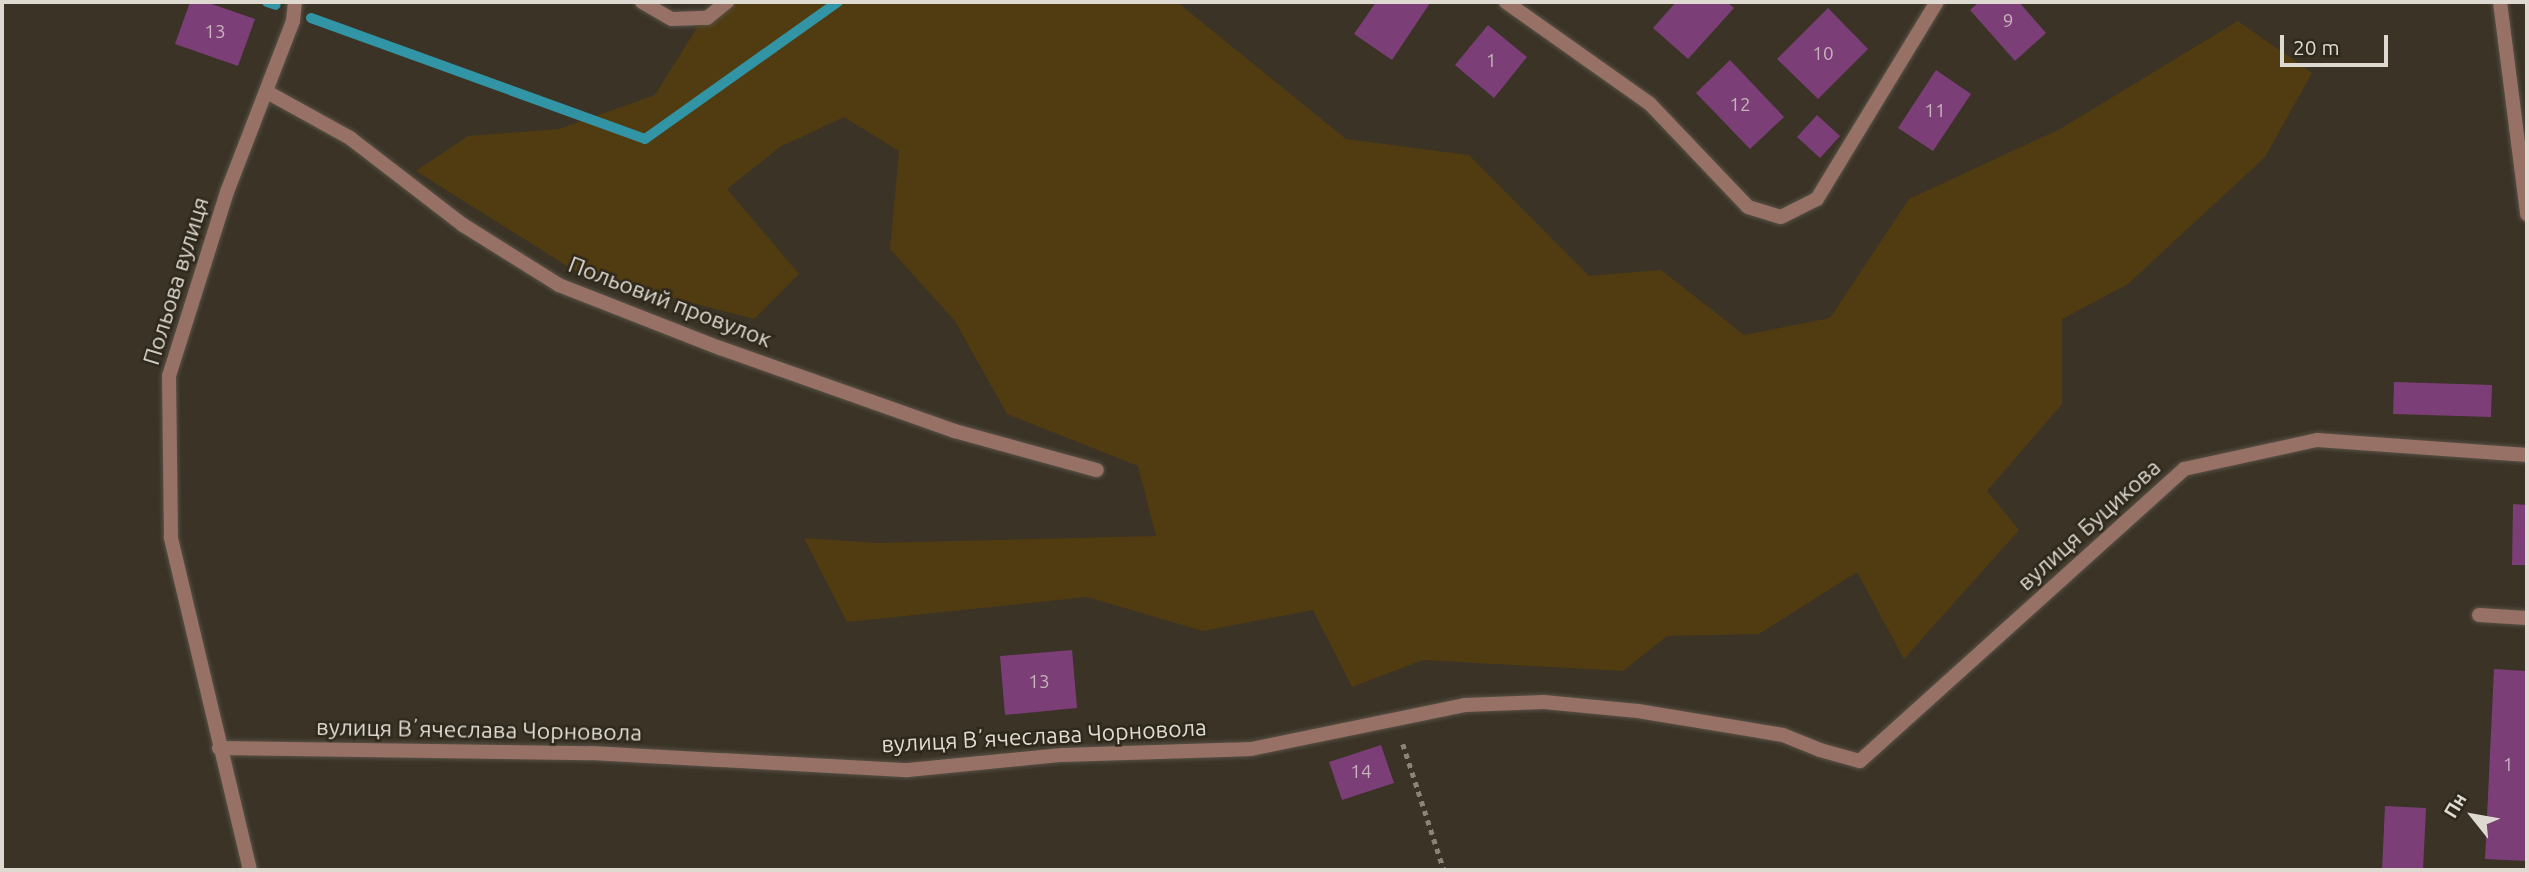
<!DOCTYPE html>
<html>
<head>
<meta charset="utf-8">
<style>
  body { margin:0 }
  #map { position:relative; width:2529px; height:872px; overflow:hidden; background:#3a3326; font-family:Ubuntu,sans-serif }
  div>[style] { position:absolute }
  .green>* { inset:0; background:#513c11 }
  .stream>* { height:10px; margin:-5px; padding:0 5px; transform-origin:5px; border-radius:5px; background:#3295a6 }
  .building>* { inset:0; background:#7c3e77 }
  .path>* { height:4.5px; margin-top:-2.25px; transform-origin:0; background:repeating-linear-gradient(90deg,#8a8479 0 5px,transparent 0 10px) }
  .roads { filter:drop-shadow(0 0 2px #585145) drop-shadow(0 0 2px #585145) }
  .service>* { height:14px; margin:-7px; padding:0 7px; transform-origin:7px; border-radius:7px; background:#977166 }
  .minor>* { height:14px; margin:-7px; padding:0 7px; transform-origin:7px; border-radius:7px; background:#977166 }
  span { translate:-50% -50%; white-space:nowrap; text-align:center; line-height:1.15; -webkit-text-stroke:5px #2f291c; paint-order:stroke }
  .number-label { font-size:19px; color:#c6b3bb }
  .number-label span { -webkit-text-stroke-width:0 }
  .street-label { font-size:23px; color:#dedad2 }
  .frame { position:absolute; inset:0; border:4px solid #dedad2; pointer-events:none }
  .north { position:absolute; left:2438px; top:781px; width:70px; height:70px; -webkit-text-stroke:5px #2f291c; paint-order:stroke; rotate:301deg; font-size:19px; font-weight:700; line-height:28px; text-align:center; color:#dedad2 }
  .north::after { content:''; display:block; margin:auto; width:24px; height:32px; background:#dedad2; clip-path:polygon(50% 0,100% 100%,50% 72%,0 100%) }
  .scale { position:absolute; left:2280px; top:35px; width:108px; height:32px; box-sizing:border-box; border:4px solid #dedad2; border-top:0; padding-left:9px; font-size:21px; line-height:24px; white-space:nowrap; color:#dedad2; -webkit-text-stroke:5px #2f291c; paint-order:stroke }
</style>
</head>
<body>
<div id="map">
  <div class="green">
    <div style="clip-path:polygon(713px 2px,1177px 2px,1346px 139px,1469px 155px,1589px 276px,1661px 270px,1744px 335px,1830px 318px,1909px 199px,2060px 129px,2238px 21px,2312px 73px,2265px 157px,2128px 284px,2062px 319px,2062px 404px,1987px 491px,2019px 530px,1904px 659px,1857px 572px,1759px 634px,1667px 636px,1623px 671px,1423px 660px,1352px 687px,1313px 610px,1203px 631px,1087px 597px,847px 622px,804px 538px,878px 543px,1156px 536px,1138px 466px,1007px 414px,955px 321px,890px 249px,899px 151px,844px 117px,780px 147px,727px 189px,799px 274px,754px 319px,580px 274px,416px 171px,468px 136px,559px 129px,655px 95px)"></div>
  </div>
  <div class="stream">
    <div style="left:267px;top:2px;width:9px;rotate:18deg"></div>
    <div style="left:311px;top:18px;width:355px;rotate:19.9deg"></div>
    <div style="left:645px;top:139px;width:237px;rotate:-35.4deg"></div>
  </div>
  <div class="building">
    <div style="clip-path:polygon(190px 2px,206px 2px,255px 19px,238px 66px,175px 44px)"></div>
    <div style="clip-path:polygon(1376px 2px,1430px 3px,1392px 60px,1354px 34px)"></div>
    <div style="clip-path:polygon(1676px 2px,1727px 2px,1734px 8px,1688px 59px,1653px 28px)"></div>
    <div style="clip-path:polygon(1979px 2px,2019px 2px,2046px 33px,2015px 61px,1970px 10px)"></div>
    <div style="clip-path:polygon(1828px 8px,1868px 49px,1818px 99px,1777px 59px)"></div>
    <div style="clip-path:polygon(1488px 25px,1527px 57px,1494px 98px,1455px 65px)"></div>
    <div style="clip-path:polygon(1730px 60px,1784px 117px,1750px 149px,1696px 93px)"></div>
    <div style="clip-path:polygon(1936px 70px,1971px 94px,1933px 151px,1898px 128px)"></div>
    <div style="clip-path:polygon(1817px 115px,1840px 136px,1820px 158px,1797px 137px)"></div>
    <div style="clip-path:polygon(2394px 382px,2492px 385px,2491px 417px,2393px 414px)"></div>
    <div style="clip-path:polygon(2513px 504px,2527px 505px,2527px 565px,2512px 565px)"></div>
    <div style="clip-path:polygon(1072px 650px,1077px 708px,1005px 715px,1000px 656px)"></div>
    <div style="clip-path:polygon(2494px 669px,2527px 671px,2527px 861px,2485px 859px)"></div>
    <div style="clip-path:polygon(1381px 745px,1394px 783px,1342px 800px,1329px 762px)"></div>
    <div style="clip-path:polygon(2385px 806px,2426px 808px,2423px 870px,2382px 870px)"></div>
  </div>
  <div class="path">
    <div style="left:1403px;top:744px;width:133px;rotate:72deg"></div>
  </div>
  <div class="roads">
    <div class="service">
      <div style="left:2479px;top:615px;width:48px;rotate:3.6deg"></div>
    </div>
    <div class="minor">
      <div style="left:642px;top:2px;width:34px;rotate:30deg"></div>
      <div style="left:672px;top:19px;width:35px;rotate:-2deg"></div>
      <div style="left:707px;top:18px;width:26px;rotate:-39deg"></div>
      <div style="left:1506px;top:2px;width:176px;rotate:35.3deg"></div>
      <div style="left:1650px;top:104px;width:142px;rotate:46.4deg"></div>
      <div style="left:1748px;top:207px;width:34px;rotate:17deg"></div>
      <div style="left:1781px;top:217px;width:40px;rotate:-26.6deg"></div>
      <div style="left:1817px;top:199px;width:231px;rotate:-58.7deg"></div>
      <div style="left:2500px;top:2px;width:214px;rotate:82.7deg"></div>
      <div style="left:267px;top:92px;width:95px;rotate:29deg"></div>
      <div style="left:350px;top:138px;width:143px;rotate:37.6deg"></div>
      <div style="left:463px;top:225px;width:113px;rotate:32deg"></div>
      <div style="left:559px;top:285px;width:173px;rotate:21.4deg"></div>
      <div style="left:720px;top:348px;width:249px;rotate:19.5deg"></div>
      <div style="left:955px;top:431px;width:147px;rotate:15.4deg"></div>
      <div style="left:219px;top:748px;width:372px;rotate:0.8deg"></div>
      <div style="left:591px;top:753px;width:317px;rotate:3.1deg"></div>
      <div style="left:908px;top:770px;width:155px;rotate:-5.6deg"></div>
      <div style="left:1062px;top:755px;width:189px;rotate:-1.8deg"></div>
      <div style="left:1251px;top:749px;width:218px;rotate:-11.6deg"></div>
      <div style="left:1465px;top:705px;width:79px;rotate:-2.2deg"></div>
      <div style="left:1544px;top:702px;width:94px;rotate:5.5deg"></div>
      <div style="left:1638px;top:711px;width:147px;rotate:9.4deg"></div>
      <div style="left:1783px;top:735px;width:40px;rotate:22deg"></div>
      <div style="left:1820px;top:750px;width:41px;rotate:15.4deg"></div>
      <div style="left:1860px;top:761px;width:436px;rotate:-42deg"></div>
      <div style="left:2184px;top:469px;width:136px;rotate:-12.3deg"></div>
      <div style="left:2317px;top:440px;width:211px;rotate:4.1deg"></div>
      <div style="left:250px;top:870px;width:341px;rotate:-103.4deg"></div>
      <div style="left:171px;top:538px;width:162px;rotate:-90.7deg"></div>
      <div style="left:169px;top:376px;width:193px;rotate:-72.5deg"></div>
      <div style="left:227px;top:192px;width:183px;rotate:-68.9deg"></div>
      <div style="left:293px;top:21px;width:19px;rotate:-84deg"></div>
    </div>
  </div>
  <div class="number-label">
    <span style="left:2008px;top:21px">9</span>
    <span style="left:215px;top:32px">13</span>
    <span style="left:1823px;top:54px">10</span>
    <span style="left:1491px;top:61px">1</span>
    <span style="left:1740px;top:105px">12</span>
    <span style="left:1935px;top:111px">11</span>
    <span style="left:1039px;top:682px">13</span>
    <span style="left:2508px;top:765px">1</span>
    <span style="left:1361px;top:772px">14</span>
  </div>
  <div class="street-label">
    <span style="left:176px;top:281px;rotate:-73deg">Польова вулиця</span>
    <span style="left:670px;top:302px;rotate:21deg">Польовий провулок</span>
    <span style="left:2089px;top:525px;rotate:-42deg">вулиця Буцикова</span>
    <span style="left:479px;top:730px;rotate:1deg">вулиця Вʼячеслава Чорновола</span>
    <span style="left:1044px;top:736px;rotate:-3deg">вулиця Вʼячеслава Чорновола</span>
  </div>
  <div class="frame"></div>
  <div class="north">Пн</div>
  <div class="scale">20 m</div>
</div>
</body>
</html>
